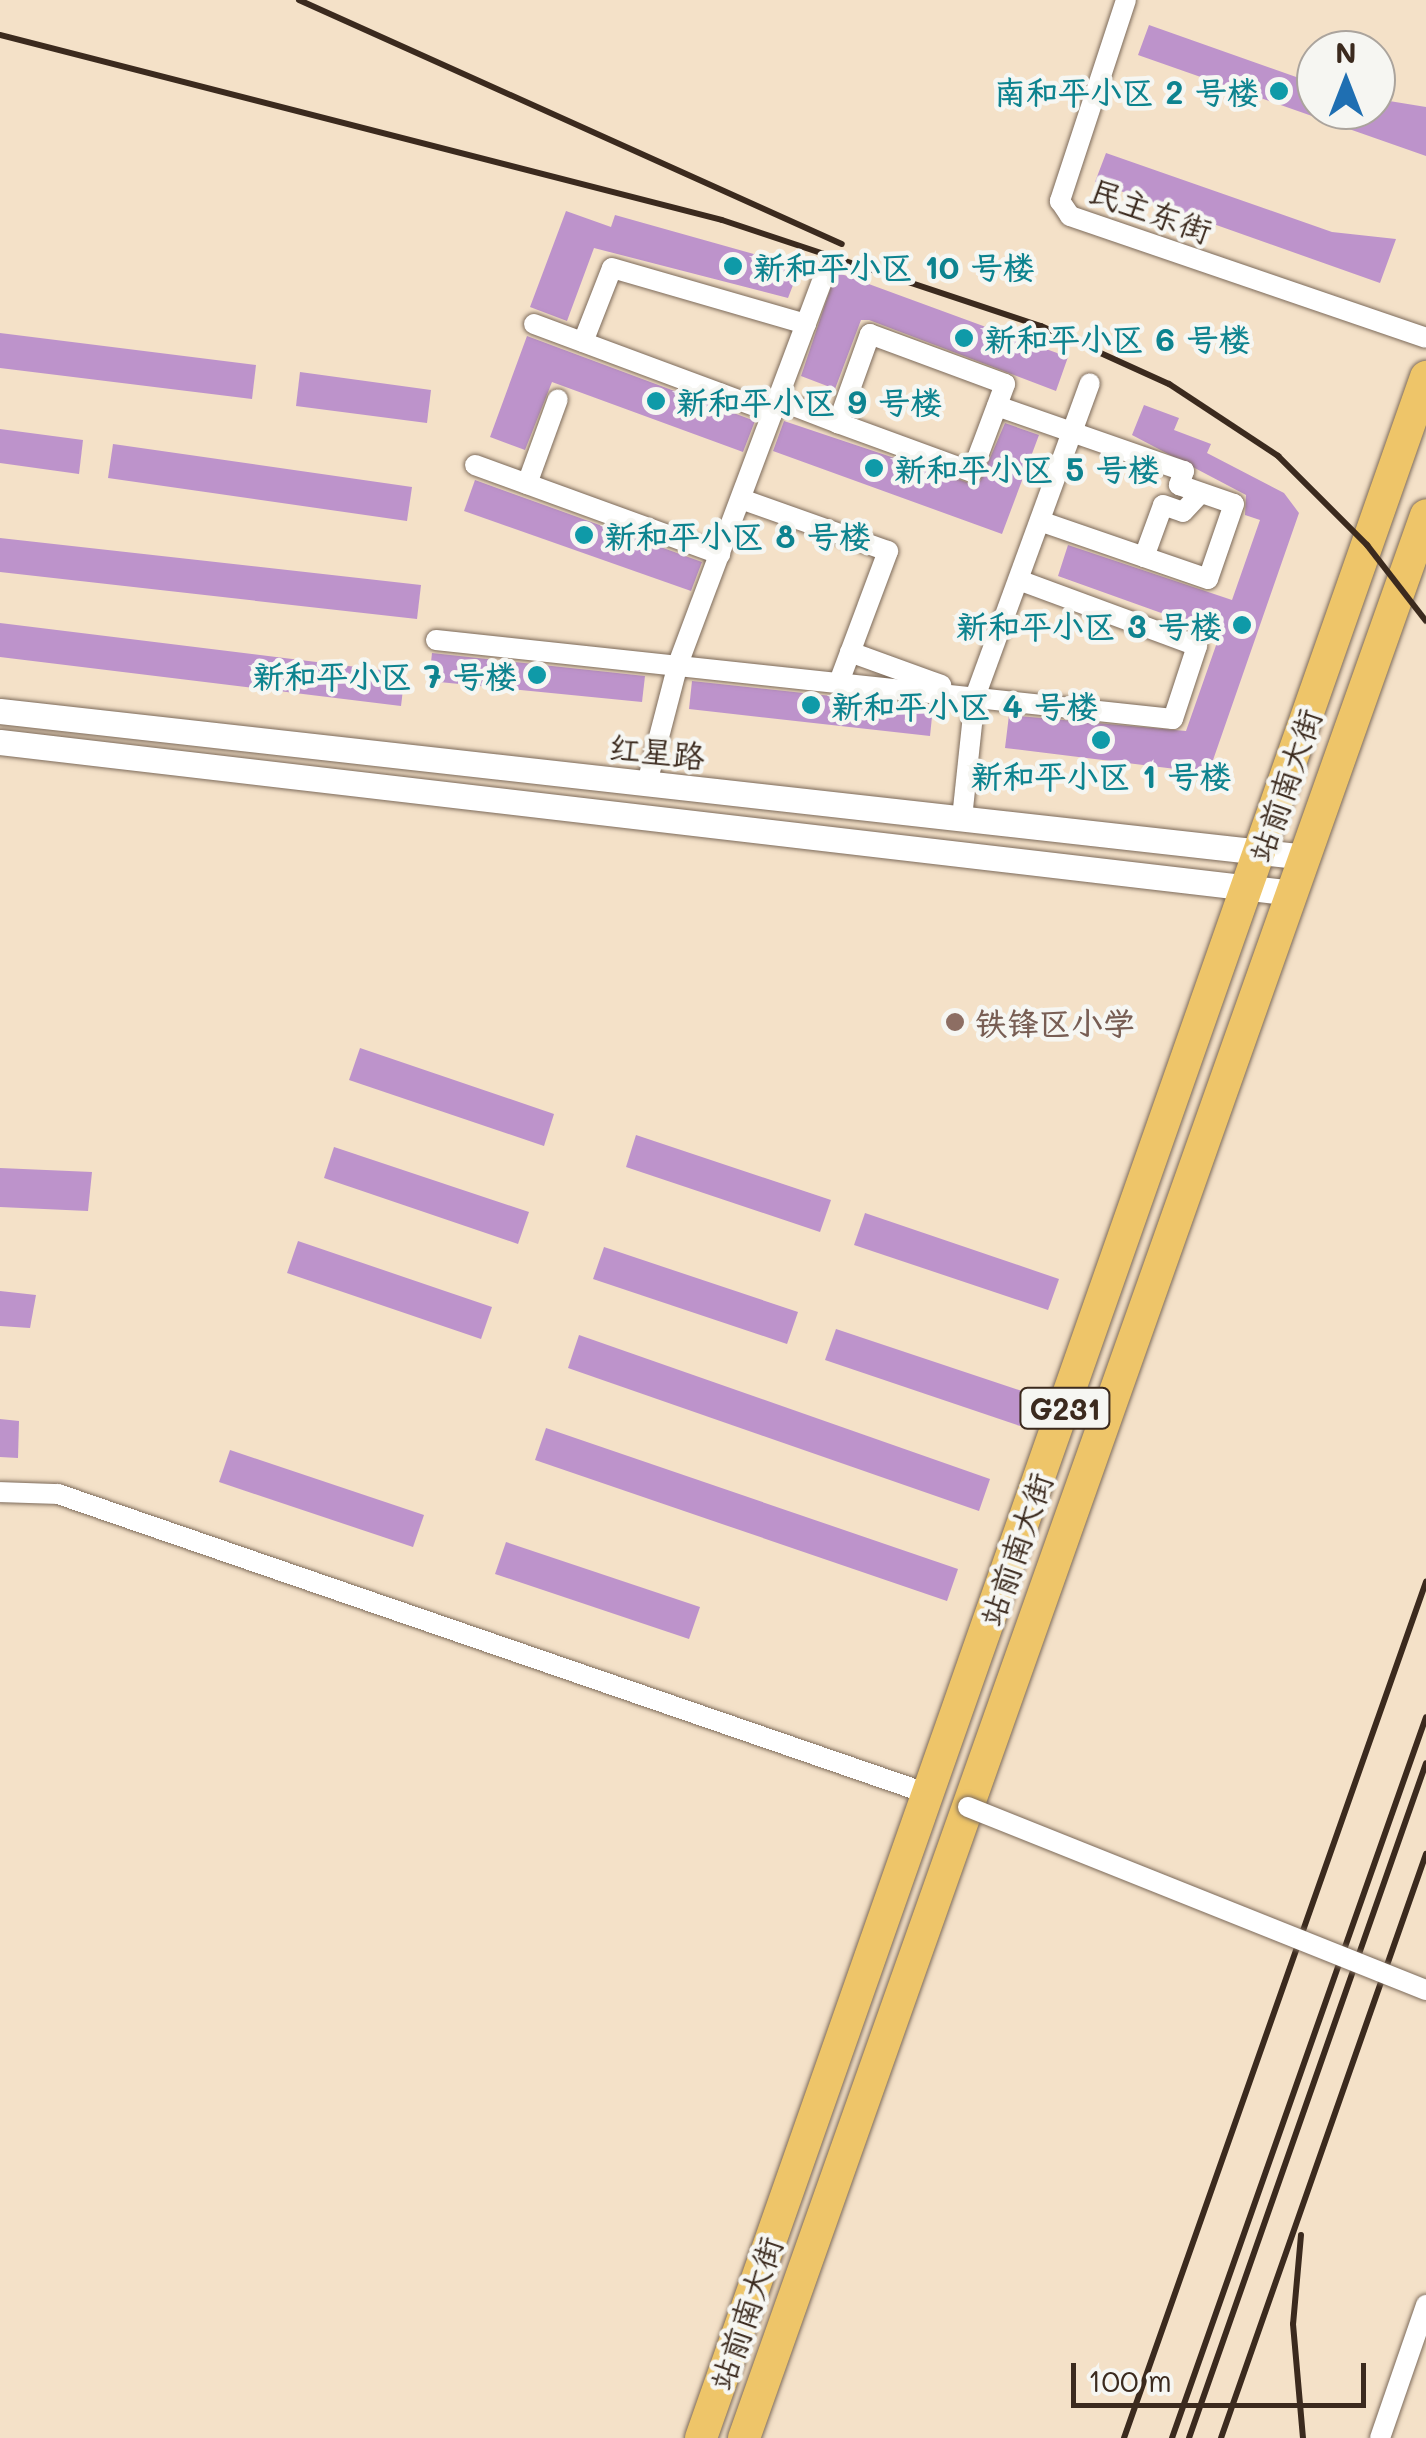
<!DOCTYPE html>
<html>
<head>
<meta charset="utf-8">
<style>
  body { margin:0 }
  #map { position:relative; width:1426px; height:2438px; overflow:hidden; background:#f4e1c8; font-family:Mali,"LXGW WenKai TC",sans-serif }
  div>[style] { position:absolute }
  .building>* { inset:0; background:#bd93cb }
  .roads { filter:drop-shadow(0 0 2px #7c6a5a) drop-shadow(0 0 2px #7c6a5a) }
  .minor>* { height:20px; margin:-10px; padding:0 10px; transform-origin:10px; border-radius:10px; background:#fff }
  .tertiary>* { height:25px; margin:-12.5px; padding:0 12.5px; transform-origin:12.5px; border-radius:12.5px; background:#fff }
  .trunk>* { height:32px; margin:-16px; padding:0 16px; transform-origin:16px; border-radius:16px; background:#eec569 }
  .rail>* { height:6px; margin:-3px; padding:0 3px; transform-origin:3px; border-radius:3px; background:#3b2a1e }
  .bridges { filter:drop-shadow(0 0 2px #7c6a5a) drop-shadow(0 0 2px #7c6a5a) }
  .minor-bridge>* { height:20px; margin:-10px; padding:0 10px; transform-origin:10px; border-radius:10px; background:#fff }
  .dots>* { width:28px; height:28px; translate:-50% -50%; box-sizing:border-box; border:5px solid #f6f6f2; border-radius:50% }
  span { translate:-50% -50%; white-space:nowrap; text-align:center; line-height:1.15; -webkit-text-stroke:9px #f6f6f2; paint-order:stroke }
  .shield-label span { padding:2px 8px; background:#f6f6f2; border:2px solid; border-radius:8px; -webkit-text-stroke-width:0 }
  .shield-label { font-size:30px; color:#3b2a1e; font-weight:700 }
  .culture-label { font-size:32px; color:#0d838f; font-weight:700 }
  .right { translate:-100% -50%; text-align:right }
  .left { translate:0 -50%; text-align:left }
  .street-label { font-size:32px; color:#3b2a1e }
  .education-label { font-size:32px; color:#785e54; font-weight:700 }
  .north { position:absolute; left:1296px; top:30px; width:100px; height:100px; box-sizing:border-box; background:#f6f6f2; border:2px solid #aba49d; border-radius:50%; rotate:0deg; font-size:28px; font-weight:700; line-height:40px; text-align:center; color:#3b2a1e }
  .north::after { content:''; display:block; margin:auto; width:35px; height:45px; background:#1f6fb2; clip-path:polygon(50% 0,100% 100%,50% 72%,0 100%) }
  .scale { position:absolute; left:1071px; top:2363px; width:295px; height:45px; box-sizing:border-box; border:5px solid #3b2a1e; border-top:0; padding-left:12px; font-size:30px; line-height:35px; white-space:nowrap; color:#3b2a1e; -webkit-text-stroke:8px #f6f6f2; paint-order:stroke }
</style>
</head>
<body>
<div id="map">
  <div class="building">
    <div style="clip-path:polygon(1149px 25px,1316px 84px,1316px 110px,1376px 110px,1377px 99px,1426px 107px,1426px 156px,1138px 55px)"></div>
    <div style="clip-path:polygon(1106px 153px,1332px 232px,1396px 239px,1380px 283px,1095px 182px)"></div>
    <div style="clip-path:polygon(566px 211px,611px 227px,615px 215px,800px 267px,788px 298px,594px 248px,567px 321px,530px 307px)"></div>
    <div style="clip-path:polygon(836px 272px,1068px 357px,1056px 391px,869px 320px,861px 320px,835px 389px,801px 376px)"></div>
    <div style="clip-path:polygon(0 333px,256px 365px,252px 399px,0 368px)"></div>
    <div style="clip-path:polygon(527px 336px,755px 421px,743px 452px,552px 382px,525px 450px,490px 437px)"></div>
    <div style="clip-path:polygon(300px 372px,431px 390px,427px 423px,296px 406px)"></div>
    <div style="clip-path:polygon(1144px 405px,1179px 418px,1174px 430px,1211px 444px,1207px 453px,1284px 493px,1299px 513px,1212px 763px,1192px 771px,1005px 748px,1009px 715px,1186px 731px,1220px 634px,1058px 576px,1068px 545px,1232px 600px,1260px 520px,1245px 515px,1246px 495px,1132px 435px)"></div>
    <div style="clip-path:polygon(784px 421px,978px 486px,1005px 423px,1039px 435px,1002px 534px,773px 451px)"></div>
    <div style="clip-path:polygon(0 429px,83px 440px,79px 474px,0 463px)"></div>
    <div style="clip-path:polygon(113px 444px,412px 487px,407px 521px,108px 478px)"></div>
    <div style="clip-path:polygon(475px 480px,702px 562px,691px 591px,464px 511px)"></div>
    <div style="clip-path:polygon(0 538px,421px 585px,417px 619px,0 572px)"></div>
    <div style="clip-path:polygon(0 623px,405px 673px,401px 706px,0 657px)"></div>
    <div style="clip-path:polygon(432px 653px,645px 676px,642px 702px,429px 681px)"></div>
    <div style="clip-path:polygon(692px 681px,933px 707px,930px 736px,689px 709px)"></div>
    <div style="clip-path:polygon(360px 1048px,554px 1114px,544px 1146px,349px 1080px)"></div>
    <div style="clip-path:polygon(636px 1135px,831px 1200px,820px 1232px,626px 1167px)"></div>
    <div style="clip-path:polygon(334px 1147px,529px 1212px,518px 1244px,324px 1178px)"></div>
    <div style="clip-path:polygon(0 1168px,92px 1172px,88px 1211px,0 1207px)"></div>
    <div style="clip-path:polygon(865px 1213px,1059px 1279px,1048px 1310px,854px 1245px)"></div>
    <div style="clip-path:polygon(298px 1241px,492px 1307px,481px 1339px,287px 1273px)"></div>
    <div style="clip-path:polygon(604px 1247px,798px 1312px,787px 1344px,593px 1279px)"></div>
    <div style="clip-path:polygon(0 1291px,36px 1295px,30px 1328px,0 1326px)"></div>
    <div style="clip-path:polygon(836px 1329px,1031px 1394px,1020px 1426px,825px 1360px)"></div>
    <div style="clip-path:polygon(579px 1335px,990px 1479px,979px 1511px,568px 1368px)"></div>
    <div style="clip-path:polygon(0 1419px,19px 1421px,18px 1458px,0 1457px)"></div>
    <div style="clip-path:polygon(546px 1428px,958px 1569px,947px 1601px,535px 1460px)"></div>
    <div style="clip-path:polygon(230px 1450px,424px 1515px,413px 1547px,219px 1482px)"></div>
    <div style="clip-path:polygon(506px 1542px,700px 1607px,689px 1639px,495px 1574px)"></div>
  </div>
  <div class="roads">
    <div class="minor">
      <div style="left:1126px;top:0;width:212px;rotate:108.2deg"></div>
      <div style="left:1060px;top:201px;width:18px;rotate:56deg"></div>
      <div style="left:1070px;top:216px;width:376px;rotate:18.9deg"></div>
      <div style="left:534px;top:324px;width:255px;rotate:20.4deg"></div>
      <div style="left:583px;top:342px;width:79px;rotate:-68.6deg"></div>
      <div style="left:612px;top:268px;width:202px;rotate:16.1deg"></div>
      <div style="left:778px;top:400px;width:64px;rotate:21deg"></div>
      <div style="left:838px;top:423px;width:143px;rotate:20.1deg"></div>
      <div style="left:972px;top:472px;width:94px;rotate:-69.4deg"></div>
      <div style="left:1005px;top:384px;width:144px;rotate:-159.7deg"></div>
      <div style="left:870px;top:334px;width:95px;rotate:109.8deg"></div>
      <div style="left:997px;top:406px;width:198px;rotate:19.2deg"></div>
      <div style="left:1184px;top:471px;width:15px;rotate:110deg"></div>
      <div style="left:1179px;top:485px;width:58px;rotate:19.1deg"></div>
      <div style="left:1234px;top:504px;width:79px;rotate:109.1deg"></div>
      <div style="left:1208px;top:579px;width:178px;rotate:-161deg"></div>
      <div style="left:475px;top:465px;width:261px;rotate:20deg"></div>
      <div style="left:527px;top:484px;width:90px;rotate:-70deg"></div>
      <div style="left:741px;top:499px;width:156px;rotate:19.5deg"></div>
      <div style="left:888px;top:551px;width:140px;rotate:110.5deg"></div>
      <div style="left:1144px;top:557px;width:55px;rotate:-69.9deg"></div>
      <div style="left:1163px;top:505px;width:21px;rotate:19deg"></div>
      <div style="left:1183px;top:512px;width:26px;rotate:-47deg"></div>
      <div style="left:436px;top:640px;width:741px;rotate:6.12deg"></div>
      <div style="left:1173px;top:719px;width:77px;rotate:-71.8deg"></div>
      <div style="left:1197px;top:646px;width:190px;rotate:-159.7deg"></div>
      <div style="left:850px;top:652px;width:97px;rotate:19.9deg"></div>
      <div style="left:647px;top:783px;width:123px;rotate:-75.4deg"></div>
      <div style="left:678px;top:664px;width:407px;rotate:-69.4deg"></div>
      <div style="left:962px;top:818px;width:122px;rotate:-83.9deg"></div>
      <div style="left:975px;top:697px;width:334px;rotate:-69.9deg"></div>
      <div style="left:0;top:1492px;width:58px;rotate:2deg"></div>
      <div style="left:58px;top:1494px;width:921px;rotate:19.01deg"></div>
      <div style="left:1380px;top:2438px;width:141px;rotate:-70.9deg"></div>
    </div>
    <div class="tertiary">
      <div style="left:0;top:711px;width:1314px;rotate:6.38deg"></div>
      <div style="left:0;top:742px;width:1302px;rotate:6.66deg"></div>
    </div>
    <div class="trunk">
      <div style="left:701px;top:2438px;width:2185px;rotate:-70.62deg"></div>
      <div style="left:744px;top:2438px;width:2040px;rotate:-70.47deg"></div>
    </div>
  </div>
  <div class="rail">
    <div style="left:299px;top:0;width:595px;rotate:24.2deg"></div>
    <div style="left:0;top:35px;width:745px;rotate:14.37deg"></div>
    <div style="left:722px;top:220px;width:336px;rotate:18.4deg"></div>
    <div style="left:1041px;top:326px;width:141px;rotate:24.4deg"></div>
    <div style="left:1169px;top:384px;width:131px;rotate:33.4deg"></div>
    <div style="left:1278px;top:456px;width:126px;rotate:45deg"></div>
    <div style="left:1367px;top:545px;width:96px;rotate:52.2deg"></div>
    <div style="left:1301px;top:2235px;width:89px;rotate:95.1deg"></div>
    <div style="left:1293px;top:2324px;width:114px;rotate:85deg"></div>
    <div style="left:1124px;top:2438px;width:908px;rotate:-70.57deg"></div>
    <div style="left:1172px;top:2438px;width:764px;rotate:-70.59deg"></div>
    <div style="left:1189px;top:2438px;width:715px;rotate:-70.65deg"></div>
    <div style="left:1221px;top:2438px;width:619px;rotate:-70.66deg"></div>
  </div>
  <div class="bridges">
    <div class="minor-bridge">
      <div style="left:968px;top:1807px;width:493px;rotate:21.8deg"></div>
    </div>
  </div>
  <div class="dots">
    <div style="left:1279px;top:91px;background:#0f9aa8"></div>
    <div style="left:733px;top:266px;background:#0f9aa8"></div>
    <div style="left:964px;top:338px;background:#0f9aa8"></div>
    <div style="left:656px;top:401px;background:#0f9aa8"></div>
    <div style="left:874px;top:468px;background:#0f9aa8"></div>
    <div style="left:584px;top:535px;background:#0f9aa8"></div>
    <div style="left:1242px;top:625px;background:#0f9aa8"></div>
    <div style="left:537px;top:675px;background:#0f9aa8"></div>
    <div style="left:811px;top:705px;background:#0f9aa8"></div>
    <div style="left:1101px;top:740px;background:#0f9aa8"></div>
    <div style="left:955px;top:1022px;background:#8d6e63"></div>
  </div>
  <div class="shield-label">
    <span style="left:1065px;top:1408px">G231</span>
  </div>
  <div class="culture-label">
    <span class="right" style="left:1259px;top:91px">南和平小区 2 号楼</span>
    <span class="left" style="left:753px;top:266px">新和平小区 10 号楼</span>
    <span class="left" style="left:984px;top:338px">新和平小区 6 号楼</span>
    <span class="left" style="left:676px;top:401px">新和平小区 9 号楼</span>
    <span class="left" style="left:894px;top:468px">新和平小区 5 号楼</span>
    <span class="left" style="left:604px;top:535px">新和平小区 8 号楼</span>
    <span class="right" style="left:1222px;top:625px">新和平小区 3 号楼</span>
    <span class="right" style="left:517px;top:675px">新和平小区 7 号楼</span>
    <span class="left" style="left:831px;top:705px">新和平小区 4 号楼</span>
    <span style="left:1101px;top:775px">新和平小区 1 号楼</span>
  </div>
  <div class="street-label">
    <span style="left:1151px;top:210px;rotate:20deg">民主东街</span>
    <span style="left:657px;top:751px;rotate:6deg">红星路</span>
    <span style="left:1284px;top:785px;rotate:-71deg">站前南大街</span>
    <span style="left:1015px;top:1549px;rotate:-71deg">站前南大街</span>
    <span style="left:745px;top:2313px;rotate:-71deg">站前南大街</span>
  </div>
  <div class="education-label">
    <span class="left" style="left:975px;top:1022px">铁锋区小学</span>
  </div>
  <div class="north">N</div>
  <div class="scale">100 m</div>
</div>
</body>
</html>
